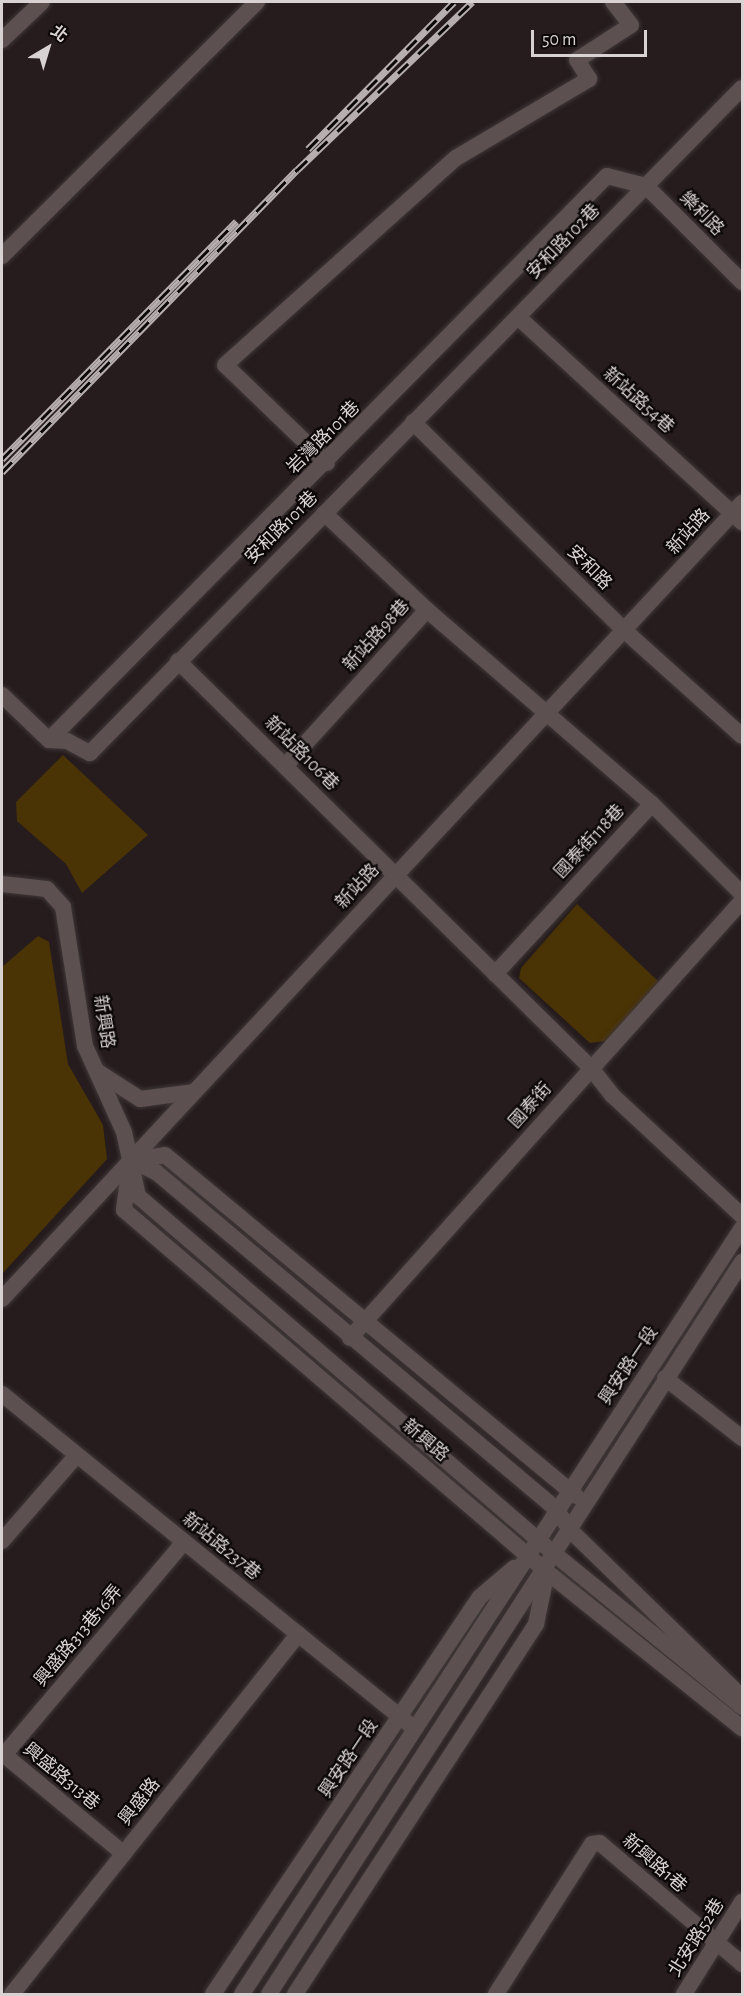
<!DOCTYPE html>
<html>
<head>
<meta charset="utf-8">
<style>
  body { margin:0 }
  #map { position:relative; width:744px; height:1996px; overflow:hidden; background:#261c1d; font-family:"Alegreya Sans","Noto Sans TC",sans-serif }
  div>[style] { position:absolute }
  .green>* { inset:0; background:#4a3304 }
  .roads { filter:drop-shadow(0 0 2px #3f3738) drop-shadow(0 0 2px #3f3738) }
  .minor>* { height:16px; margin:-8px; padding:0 8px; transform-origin:8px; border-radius:8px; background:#5c5051 }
  .rail>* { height:7px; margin-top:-3.5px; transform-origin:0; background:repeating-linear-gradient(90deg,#0c0808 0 14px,#b6aeaf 0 28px); box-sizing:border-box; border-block:2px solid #b6aeaf }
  span { translate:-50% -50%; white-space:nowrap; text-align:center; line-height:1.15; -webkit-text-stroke:4.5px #0c0808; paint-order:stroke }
  .street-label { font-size:18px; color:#d9d2d3 }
  .frame { position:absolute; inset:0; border:3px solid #d9d2d3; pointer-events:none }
  .north { position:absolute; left:18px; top:18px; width:60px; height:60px; -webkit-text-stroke:4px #0c0808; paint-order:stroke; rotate:38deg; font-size:16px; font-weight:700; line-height:24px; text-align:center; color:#d9d2d3 }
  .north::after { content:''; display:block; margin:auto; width:21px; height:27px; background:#d9d2d3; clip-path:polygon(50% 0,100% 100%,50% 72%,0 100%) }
  .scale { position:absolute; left:531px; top:30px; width:116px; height:27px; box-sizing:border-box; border:3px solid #d9d2d3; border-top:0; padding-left:8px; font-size:18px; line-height:21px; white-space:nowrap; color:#d9d2d3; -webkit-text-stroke:4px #0c0808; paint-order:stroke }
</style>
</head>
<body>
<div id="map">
  <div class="green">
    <div style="clip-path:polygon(63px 755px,148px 835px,82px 893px,66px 864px,17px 821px,16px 802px)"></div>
    <div style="clip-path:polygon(577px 904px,659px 982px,606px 1041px,590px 1043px,519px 978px,521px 968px)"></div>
    <div style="clip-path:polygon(38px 936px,49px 942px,68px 1064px,103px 1125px,107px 1159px,2px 1274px,2px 967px)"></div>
  </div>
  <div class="roads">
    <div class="minor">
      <div style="left:2px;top:40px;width:55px;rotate:-43.5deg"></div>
      <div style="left:2px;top:256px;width:360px;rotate:-44.9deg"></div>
      <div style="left:518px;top:317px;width:304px;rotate:42.5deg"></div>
      <div style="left:413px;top:422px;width:298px;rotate:44.6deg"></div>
      <div style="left:625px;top:631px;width:157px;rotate:41.9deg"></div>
      <div style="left:327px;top:463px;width:141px;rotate:-136.1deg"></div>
      <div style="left:225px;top:365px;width:310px;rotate:-41.9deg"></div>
      <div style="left:456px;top:158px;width:155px;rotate:-30.7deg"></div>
      <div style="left:589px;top:79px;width:22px;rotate:-122deg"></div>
      <div style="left:577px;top:60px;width:64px;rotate:-32.9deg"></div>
      <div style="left:631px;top:25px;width:29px;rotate:-128deg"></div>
      <div style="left:427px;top:610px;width:297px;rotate:40.8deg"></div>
      <div style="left:178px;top:661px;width:580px;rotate:44.58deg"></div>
      <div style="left:591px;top:1068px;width:34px;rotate:52deg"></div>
      <div style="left:612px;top:1095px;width:178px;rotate:42.9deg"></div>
      <div style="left:2px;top:695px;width:65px;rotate:43.8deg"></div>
      <div style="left:49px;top:740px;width:18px;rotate:3deg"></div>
      <div style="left:67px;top:741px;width:26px;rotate:28deg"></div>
      <div style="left:90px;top:753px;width:931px;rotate:-45.57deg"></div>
      <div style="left:49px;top:740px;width:793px;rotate:-45.31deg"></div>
      <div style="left:607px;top:176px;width:40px;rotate:14.4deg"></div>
      <div style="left:646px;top:186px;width:136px;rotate:45deg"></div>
      <div style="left:285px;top:766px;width:211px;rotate:-47.7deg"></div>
      <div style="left:427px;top:610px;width:141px;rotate:-136.7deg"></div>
      <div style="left:2px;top:884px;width:45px;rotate:6.3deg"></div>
      <div style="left:47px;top:889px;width:24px;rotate:48deg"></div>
      <div style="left:63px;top:907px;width:141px;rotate:81deg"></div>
      <div style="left:85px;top:1046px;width:94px;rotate:65.6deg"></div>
      <div style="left:124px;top:1132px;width:66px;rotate:77.7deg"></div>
      <div style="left:138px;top:1196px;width:552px;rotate:40.67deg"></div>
      <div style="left:557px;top:1556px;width:239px;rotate:39.2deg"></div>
      <div style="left:495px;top:974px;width:231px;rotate:-47.3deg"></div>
      <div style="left:652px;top:804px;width:127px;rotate:45deg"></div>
      <div style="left:98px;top:1072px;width:50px;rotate:32.7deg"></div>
      <div style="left:140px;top:1099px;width:53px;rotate:-7.5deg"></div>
      <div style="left:131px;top:1160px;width:28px;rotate:26deg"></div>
      <div style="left:156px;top:1172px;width:523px;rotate:40.11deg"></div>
      <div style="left:556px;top:1509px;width:25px;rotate:56deg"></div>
      <div style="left:570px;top:1530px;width:240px;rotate:44.2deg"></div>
      <div style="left:131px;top:1160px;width:34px;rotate:-8deg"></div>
      <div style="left:165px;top:1155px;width:534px;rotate:39.68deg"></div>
      <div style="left:129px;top:1173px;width:37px;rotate:98deg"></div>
      <div style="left:124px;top:1210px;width:557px;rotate:40.56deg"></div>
      <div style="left:547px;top:1572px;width:250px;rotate:38.7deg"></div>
      <div style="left:2px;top:1299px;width:1087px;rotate:-47.09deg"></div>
      <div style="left:350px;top:1338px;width:587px;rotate:-48.11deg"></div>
      <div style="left:665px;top:1378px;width:98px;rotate:37.9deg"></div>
      <div style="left:2px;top:1394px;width:524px;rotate:39.04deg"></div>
      <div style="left:2px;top:1541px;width:114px;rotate:-48.9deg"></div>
      <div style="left:2px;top:1753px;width:158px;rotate:39.6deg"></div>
      <div style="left:4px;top:1755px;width:279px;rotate:-49.8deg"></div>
      <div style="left:12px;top:1994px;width:460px;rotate:-51.5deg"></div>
      <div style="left:213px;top:1994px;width:478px;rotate:-56.1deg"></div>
      <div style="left:480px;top:1597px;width:45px;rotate:-40.5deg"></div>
      <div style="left:242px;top:1994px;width:915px;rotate:-56.87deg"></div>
      <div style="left:269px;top:1994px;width:872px;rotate:-57.13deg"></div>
      <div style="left:295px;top:1994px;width:442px;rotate:-56.9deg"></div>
      <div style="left:536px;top:1624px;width:44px;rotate:-78.2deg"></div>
      <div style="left:496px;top:1994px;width:178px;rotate:-57.4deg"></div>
      <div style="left:592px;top:1844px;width:8px;rotate:-7deg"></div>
      <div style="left:600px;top:1843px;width:187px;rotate:40.4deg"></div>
      <div style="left:684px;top:1994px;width:109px;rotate:-57.8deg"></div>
    </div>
  </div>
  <div class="rail">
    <div style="left:308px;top:149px;width:207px;rotate:-45.2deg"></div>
    <div style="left:2px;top:459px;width:334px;rotate:-45.4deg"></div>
    <div style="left:2px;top:472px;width:422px;rotate:-45.7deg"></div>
    <div style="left:297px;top:170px;width:243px;rotate:-43.8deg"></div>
  </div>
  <div class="street-label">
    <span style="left:701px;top:214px;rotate:45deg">樂利路</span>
    <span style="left:564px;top:242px;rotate:-46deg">安和路102巷</span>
    <span style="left:638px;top:401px;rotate:42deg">新站路54巷</span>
    <span style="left:324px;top:438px;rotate:-45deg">岩灣路101巷</span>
    <span style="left:282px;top:528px;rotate:-45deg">安和路101巷</span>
    <span style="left:689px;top:532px;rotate:-48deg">新站路</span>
    <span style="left:589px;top:568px;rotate:45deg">安和路</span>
    <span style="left:377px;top:636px;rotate:-48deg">新站路98巷</span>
    <span style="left:301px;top:754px;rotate:45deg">新站路106巷</span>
    <span style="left:590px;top:842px;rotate:-47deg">國泰街118巷</span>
    <span style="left:358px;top:887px;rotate:-47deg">新站路</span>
    <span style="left:103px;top:1022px;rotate:81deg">新興路</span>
    <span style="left:531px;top:1106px;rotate:-48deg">國泰街</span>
    <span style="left:629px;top:1366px;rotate:-56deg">興安路一段</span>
    <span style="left:425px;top:1441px;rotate:40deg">新興路</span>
    <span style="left:221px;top:1547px;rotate:39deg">新站路237巷</span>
    <span style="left:79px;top:1636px;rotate:-50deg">興盛路313巷16弄</span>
    <span style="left:349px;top:1759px;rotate:-56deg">興安路一段</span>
    <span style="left:61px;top:1777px;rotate:40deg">興盛路313巷</span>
    <span style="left:140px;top:1802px;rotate:-52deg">興盛路</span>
    <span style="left:654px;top:1864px;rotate:41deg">新興路1巷</span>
    <span style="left:697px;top:1938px;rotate:-58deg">北安路52巷</span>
  </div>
  <div class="frame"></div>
  <div class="north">北</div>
  <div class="scale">50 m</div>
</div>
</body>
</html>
